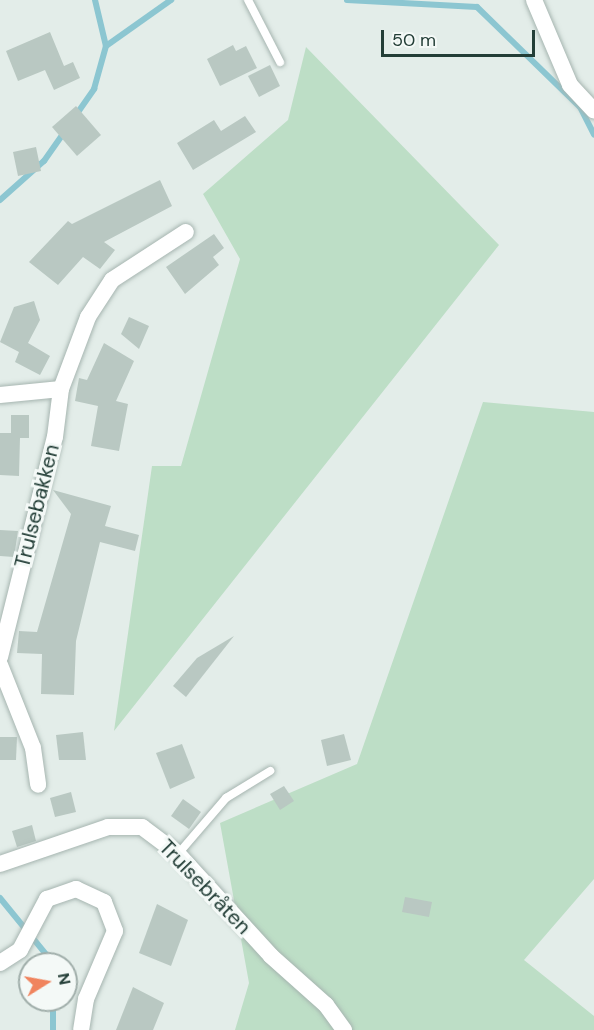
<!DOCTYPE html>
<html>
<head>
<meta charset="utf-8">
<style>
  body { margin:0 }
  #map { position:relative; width:594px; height:1030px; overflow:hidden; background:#e3ede9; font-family:"DM Sans",sans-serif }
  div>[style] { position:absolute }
  .green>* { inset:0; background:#bddec6 }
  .stream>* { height:6px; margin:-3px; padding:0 3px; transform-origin:3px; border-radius:3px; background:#8cc6d1 }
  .building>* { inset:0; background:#b9c8c2 }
  .roads { filter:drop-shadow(0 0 2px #a6b5b0) drop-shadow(0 0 2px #a6b5b0) }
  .service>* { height:8px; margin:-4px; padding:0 4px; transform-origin:4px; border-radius:4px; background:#fff }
  .minor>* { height:16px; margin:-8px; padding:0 8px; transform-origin:8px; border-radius:8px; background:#fff }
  span { translate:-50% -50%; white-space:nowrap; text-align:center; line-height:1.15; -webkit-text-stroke:6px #f4f9f7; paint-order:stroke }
  .street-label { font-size:21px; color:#233e37 }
  .north { position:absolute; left:18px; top:952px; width:60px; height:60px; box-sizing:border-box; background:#f4f9f7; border:2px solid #a0aeaa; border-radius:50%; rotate:79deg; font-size:16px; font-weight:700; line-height:24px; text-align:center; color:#233e37 }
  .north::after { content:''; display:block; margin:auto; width:21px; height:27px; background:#f0845e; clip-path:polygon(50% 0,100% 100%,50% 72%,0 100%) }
  .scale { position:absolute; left:381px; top:30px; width:154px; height:27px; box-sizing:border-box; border:3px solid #233e37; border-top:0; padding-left:8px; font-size:18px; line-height:21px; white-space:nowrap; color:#233e37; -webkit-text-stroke:4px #f4f9f7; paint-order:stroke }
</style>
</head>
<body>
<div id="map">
  <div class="green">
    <div style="clip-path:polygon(306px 47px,499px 245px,114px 731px,152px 466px,181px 466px,240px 259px,203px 194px,288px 120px)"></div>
    <div style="clip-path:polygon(483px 402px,594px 412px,594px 879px,524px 960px,594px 1016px,594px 1030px,235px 1030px,249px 983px,220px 823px,357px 764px)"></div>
  </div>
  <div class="stream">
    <div style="left:95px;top:0;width:47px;rotate:76.6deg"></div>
    <div style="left:347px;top:0;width:130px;rotate:3.1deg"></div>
    <div style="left:477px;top:7px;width:144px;rotate:44.2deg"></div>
    <div style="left:580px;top:107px;width:31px;rotate:63deg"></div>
    <div style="left:76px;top:115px;width:32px;rotate:-55deg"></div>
    <div style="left:94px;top:89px;width:45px;rotate:-74.4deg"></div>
    <div style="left:106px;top:46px;width:80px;rotate:-35.3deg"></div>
    <div style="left:0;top:200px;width:59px;rotate:-41.6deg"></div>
    <div style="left:44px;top:161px;width:37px;rotate:-55deg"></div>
    <div style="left:0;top:898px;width:85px;rotate:50.7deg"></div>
    <div style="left:53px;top:1030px;width:30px;rotate:-90deg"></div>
  </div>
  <div class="building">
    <div style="clip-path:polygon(50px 32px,64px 66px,73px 62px,80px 78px,54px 90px,45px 70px,18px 81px,6px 51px)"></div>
    <div style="clip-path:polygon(233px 45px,236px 51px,246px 46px,257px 68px,220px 86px,207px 59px)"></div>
    <div style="clip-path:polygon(270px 65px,280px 86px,259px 97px,248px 76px)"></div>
    <div style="clip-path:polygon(76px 106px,101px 135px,77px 156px,52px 127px)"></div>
    <div style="clip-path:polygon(245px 116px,256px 132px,193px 170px,177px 143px,214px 120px,221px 131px)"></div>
    <div style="clip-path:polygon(36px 147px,41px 171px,18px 176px,13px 152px)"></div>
    <div style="clip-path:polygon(160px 180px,172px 206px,104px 242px,115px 250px,100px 269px,83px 257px,58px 285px,29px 262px,68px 221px,72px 224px)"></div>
    <div style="clip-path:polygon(214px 234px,224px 248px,213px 257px,219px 265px,185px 294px,166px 267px)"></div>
    <div style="clip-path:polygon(34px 301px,40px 320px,28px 343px,50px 356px,40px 375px,15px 362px,19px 352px,0 342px,14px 307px)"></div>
    <div style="clip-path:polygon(129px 317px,149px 326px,139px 349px,121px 334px)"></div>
    <div style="clip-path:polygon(104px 343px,134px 361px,116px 401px,128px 404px,119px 451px,91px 446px,98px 406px,75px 401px,79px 378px,87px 380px)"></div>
    <div style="clip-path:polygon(11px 415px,29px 415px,29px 438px,20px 438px,19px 476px,0 475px,0 433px,11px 433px)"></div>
    <div style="clip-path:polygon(53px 490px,111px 506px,105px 526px,139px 535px,135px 551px,100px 542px,76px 641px,74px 695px,41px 694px,42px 654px,17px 653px,19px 631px,37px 632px,71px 514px)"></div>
    <div style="clip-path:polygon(0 530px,18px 531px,14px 557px,0 556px)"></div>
    <div style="clip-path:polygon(234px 636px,186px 697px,173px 686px,197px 658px)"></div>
    <div style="clip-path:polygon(83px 732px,86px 760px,59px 760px,56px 735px)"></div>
    <div style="clip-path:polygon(344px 734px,351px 760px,327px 766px,321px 740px)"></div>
    <div style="clip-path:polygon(0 737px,17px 737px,16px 760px,0 760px)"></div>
    <div style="clip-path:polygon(182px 744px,195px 778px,170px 789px,156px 753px)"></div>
    <div style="clip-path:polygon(284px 786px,294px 801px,280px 810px,270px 794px)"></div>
    <div style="clip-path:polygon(71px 792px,76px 812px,55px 817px,50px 798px)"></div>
    <div style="clip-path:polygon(183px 799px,201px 812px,189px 829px,171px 816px)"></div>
    <div style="clip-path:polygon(32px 825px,36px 841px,17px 847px,12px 831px)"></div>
    <div style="clip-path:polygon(405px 897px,432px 902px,429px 917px,402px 912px)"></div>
    <div style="clip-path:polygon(157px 904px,188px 920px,171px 966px,139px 953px)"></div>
    <div style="clip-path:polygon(133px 987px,164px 1003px,153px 1030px,116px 1030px)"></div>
  </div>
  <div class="roads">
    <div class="service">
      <div style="left:248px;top:0;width:70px;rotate:62.7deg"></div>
      <div style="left:178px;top:854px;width:74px;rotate:-49.4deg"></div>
      <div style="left:226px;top:798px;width:52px;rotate:-31.5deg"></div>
    </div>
    <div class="minor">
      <div style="left:534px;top:0;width:92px;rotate:67deg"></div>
      <div style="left:570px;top:85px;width:35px;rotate:47deg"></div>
      <div style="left:0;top:395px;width:61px;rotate:-5.6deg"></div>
      <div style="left:0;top:657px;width:227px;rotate:-76deg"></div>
      <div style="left:55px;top:437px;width:48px;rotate:-82.9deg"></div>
      <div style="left:61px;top:389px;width:77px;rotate:-69.4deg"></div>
      <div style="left:88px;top:317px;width:44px;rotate:-57deg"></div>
      <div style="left:112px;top:280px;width:88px;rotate:-33deg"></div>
      <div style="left:0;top:665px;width:89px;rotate:68.3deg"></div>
      <div style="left:33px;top:748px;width:37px;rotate:82deg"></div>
      <div style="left:0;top:864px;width:114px;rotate:-18.9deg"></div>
      <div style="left:108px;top:827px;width:34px"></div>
      <div style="left:142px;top:827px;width:45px;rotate:36.9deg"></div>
      <div style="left:178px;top:854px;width:138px;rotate:47.6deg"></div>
      <div style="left:271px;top:956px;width:74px;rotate:41.7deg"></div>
      <div style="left:326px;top:1005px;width:31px;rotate:54deg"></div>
      <div style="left:0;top:963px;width:24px;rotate:-33deg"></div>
      <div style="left:20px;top:950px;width:58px;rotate:-62.1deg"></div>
      <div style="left:47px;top:899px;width:31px;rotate:-19deg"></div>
      <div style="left:76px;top:889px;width:31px;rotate:25deg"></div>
      <div style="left:104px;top:902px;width:31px;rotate:69deg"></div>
      <div style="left:115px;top:931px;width:74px;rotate:113.1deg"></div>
      <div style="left:86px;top:999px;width:31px;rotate:99deg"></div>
    </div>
  </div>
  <div class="street-label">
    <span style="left:37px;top:506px;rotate:-76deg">Trulsebakken</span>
    <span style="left:205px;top:887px;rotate:46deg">Trulsebråten</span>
  </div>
  <div class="north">N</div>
  <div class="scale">50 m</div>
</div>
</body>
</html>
